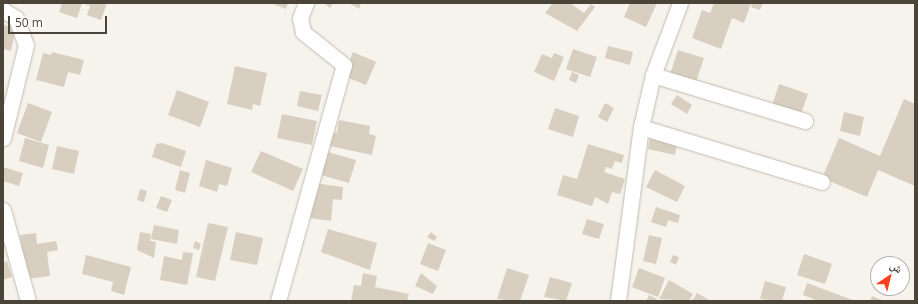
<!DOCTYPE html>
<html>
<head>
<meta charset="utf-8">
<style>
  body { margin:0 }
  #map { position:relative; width:918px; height:304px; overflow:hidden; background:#f6f3ec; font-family:"Open Sans","Noto Naskh Arabic",sans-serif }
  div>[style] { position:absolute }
  .building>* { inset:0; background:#d8cfc1 }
  .roads { filter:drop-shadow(0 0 1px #c2bbae) drop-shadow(0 0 1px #c2bbae) }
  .minor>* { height:15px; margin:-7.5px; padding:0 7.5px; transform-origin:7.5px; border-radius:7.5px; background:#fff }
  span { translate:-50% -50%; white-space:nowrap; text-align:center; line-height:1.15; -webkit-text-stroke:4px #fff; paint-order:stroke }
  .frame { position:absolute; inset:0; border:4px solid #4b4439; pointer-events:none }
  .north { position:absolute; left:870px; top:256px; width:40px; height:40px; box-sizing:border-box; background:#fff; border:1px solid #b7b4b0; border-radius:50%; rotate:35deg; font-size:11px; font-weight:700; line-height:16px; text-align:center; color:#4b4439 }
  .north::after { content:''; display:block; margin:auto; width:14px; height:18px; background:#fc3f1d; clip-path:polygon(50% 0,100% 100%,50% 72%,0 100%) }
  .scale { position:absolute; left:8px; top:16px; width:99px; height:18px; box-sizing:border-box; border:2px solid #4b4439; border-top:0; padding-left:5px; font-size:12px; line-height:14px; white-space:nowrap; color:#4b4439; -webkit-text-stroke:3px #fff; paint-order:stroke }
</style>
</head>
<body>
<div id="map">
  <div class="building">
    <div style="clip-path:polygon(62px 3px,107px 3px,101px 20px,87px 15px,90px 6px,82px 3px,77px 18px,59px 12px)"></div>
    <div style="clip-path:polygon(270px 3px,288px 3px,286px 9px)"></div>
    <div style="clip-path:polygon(324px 3px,333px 3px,330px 8px)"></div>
    <div style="clip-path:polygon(349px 3px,361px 3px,359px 9px)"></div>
    <div style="clip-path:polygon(553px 3px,570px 3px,584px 13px,591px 4px,595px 7px,577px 31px,545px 13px)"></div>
    <div style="clip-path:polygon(630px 3px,657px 3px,646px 27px,624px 17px)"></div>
    <div style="clip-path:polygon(714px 3px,751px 3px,744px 23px,732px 18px,721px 49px,692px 38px,702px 10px,710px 13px)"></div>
    <div style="clip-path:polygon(752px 3px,763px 3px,760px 10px,751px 7px)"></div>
    <div style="clip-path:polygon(3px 25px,16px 27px,11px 51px,3px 49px)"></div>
    <div style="clip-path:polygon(608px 46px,633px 52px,630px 65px,605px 58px)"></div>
    <div style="clip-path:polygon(573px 49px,597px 57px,590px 77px,566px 69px)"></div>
    <div style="clip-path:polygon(678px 50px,704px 58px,696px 82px,670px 74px)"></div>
    <div style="clip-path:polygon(52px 52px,84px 60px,80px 75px,68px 72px,64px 87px,36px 80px,43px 53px,51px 55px)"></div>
    <div style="clip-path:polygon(353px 52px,376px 62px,366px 85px,344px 76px)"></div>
    <div style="clip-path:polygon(554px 53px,564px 57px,554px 81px,534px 72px,542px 54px,552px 58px)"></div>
    <div style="clip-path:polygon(235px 66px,267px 73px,260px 106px,253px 104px,252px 110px,227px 104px)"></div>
    <div style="clip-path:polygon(572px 72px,579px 75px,576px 83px,569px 80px)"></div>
    <div style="clip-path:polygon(779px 84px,808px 94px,800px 116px,772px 106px)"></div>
    <div style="clip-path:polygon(177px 90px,209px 102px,200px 127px,168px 115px)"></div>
    <div style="clip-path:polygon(300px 91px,322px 95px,318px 111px,297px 106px)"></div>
    <div style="clip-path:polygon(677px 95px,692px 105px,687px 114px,671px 104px)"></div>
    <div style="clip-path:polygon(904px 99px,915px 104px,915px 186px,878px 170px,867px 197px,822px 178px,839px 138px,880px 156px)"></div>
    <div style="clip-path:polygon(28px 103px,52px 112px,41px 142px,17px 133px)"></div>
    <div style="clip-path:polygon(605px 103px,614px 108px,607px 122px,598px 117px)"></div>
    <div style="clip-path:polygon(555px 108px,579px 116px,573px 137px,548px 129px)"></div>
    <div style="clip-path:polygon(844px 112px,864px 117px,860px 136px,840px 131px)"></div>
    <div style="clip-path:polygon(282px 114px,317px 121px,312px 145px,277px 138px)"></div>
    <div style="clip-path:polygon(339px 120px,370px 126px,369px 134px,376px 136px,372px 155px,325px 145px,328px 131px,337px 133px)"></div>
    <div style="clip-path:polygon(651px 134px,678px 140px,675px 155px,648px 149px)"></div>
    <div style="clip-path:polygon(25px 138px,49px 145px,43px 168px,19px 161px)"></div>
    <div style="clip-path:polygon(162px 143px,186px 151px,181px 167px,152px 157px,156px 144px)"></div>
    <div style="clip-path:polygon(588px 144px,624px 155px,622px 163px,615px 161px,612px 169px,606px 167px,604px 172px,625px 179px,620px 194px,612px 192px,608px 204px,595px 197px,592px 206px,557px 195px,563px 175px,577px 179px)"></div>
    <div style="clip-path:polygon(57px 146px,79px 151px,74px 174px,52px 169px)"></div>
    <div style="clip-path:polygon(261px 151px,303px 169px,293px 191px,251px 172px)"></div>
    <div style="clip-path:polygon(328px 152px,356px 160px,349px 183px,321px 175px)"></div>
    <div style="clip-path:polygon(206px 160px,232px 168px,227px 186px,219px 184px,217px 192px,199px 186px)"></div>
    <div style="clip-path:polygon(3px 167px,23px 173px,19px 186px,3px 181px)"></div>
    <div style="clip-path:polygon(180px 170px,190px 173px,185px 193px,175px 190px)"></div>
    <div style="clip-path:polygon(655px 170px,685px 186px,677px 202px,646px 187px)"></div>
    <div style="clip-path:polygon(314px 183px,343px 187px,342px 200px,333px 199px,331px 221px,310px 218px)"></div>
    <div style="clip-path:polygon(140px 189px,147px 191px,144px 202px,137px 200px)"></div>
    <div style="clip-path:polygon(161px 196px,172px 200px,167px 212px,156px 208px)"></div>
    <div style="clip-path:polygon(656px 207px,680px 215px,678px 223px,668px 220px,666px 227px,651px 222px)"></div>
    <div style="clip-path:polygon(587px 219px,604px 224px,599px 239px,582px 234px)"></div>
    <div style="clip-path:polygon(208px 223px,228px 227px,215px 281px,196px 277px)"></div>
    <div style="clip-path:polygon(154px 225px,179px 230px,177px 244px,151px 239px)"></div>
    <div style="clip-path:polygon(328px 229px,377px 243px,370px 270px,321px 252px)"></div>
    <div style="clip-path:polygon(140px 232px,151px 234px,150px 241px,156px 242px,154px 258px,137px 250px)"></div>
    <div style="clip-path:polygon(236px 232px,263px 238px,257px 265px,230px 260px)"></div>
    <div style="clip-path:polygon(431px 232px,437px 237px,434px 241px,427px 237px)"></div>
    <div style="clip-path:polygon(36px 233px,37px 244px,56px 241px,58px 250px,47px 252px,50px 276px,26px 279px,20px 235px)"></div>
    <div style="clip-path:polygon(649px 235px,662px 238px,656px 264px,643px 261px)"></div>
    <div style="clip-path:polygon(195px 241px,201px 244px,199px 250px,193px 248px)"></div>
    <div style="clip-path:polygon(428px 243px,446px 250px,438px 271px,420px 264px)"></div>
    <div style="clip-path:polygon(183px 252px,193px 253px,187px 285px,160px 280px,164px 256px,182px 260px)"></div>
    <div style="clip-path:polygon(804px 254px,832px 264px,825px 284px,797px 275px)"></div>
    <div style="clip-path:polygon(86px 255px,131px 267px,124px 295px,111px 291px,113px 282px,82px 274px)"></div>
    <div style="clip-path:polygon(673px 255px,679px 257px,676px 265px,670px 262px)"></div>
    <div style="clip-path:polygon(7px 261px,12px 277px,3px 280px,3px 263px)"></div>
    <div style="clip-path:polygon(507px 268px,529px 275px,520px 301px,497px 299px)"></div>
    <div style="clip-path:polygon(639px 268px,665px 278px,658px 297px,632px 287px)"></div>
    <div style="clip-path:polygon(363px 273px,377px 276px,375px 287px,409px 294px,407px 301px,351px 301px,354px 285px,361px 286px)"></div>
    <div style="clip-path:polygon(421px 273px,437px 286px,433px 294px,415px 286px)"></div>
    <div style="clip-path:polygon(550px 277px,572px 283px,566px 301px,544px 297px)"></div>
    <div style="clip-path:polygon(669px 280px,693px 294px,689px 301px,659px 299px)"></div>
    <div style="clip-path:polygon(765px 281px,786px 287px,782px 301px,760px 299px)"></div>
    <div style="clip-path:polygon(807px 283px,853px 300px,852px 301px,818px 301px,803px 295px)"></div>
    <div style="clip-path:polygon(697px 293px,711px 301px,692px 301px)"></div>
    <div style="clip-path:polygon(649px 295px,657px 299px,655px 301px,646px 301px)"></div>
    <div style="clip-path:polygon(872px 296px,884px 301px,870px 301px)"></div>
  </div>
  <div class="roads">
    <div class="minor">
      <div style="left:3px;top:10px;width:15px;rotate:32deg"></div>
      <div style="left:16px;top:18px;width:29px;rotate:70deg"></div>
      <div style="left:26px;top:45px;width:96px;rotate:103.9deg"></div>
      <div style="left:653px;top:75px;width:159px;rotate:16.8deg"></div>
      <div style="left:641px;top:127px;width:189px;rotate:16.9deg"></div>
      <div style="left:3px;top:210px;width:94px;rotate:74.6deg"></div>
      <div style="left:278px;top:301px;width:245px;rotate:-74.4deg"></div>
      <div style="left:344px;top:65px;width:53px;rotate:-141.2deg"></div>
      <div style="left:303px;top:32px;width:14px;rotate:-102deg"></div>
      <div style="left:300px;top:18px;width:16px;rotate:-68deg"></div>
      <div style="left:618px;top:301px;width:176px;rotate:-82.5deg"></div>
      <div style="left:641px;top:127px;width:53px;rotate:-77deg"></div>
      <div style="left:653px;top:75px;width:77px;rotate:-69.4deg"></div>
    </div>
  </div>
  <div class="frame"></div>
  <div class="north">ش</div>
  <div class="scale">50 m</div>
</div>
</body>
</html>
